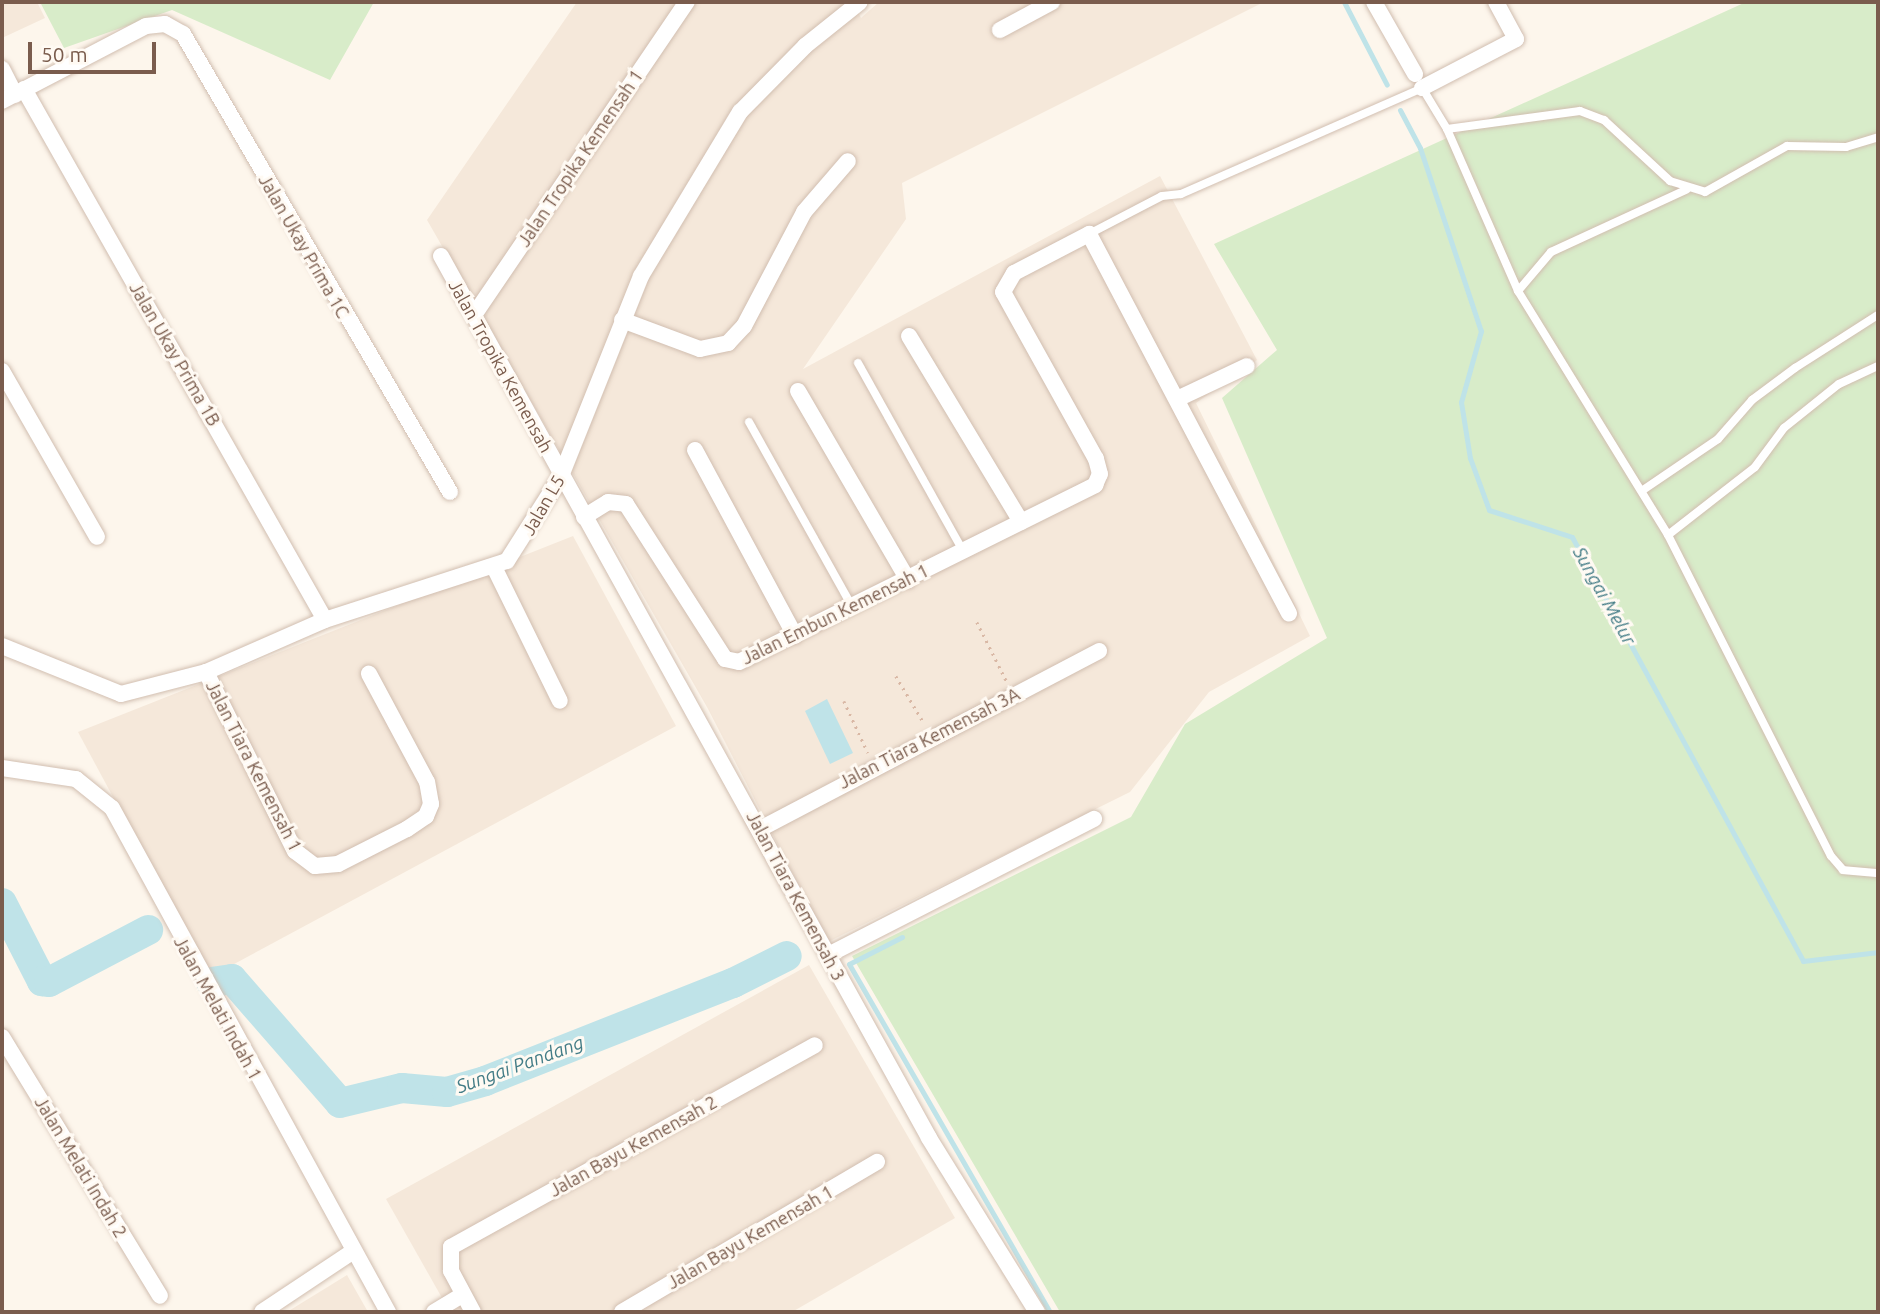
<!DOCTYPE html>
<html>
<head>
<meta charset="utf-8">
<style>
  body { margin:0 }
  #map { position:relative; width:1880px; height:1314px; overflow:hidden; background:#fdf6ec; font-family:Ubuntu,sans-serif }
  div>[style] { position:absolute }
  .residential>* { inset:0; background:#f5e8da }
  .green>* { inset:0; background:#d8ecc9 }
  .water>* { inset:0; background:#bfe3e8 }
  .stream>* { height:5px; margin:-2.5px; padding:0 2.5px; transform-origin:2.5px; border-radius:2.5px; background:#bfe3e8 }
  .river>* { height:30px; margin:-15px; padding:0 15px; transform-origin:15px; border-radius:15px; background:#bfe3e8 }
  .path>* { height:2.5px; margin-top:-1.25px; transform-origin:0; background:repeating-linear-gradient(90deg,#d9b8a5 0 2px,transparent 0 7px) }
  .roads { filter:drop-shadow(0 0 2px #d1beb0) drop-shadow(0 0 2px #d1beb0) }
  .service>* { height:8px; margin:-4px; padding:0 4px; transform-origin:4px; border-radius:4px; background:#fff }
  .minor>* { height:16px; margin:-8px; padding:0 8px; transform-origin:8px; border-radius:8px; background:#fff }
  span { translate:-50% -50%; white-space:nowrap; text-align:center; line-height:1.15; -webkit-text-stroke:6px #fffaf3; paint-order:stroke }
  .street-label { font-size:18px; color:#7a5c4d }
  .water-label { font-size:19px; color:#437c86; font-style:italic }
  .frame { position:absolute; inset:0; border:4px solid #7a5c4d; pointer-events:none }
  .scale { position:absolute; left:28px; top:42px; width:128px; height:32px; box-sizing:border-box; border:4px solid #7a5c4d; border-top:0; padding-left:9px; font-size:21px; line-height:24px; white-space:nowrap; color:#7a5c4d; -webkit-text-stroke:5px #fffaf3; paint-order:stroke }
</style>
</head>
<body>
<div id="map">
  <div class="residential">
    <div style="clip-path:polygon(2px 2px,37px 2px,45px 18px,2px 38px)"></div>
    <div style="clip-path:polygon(577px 2px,853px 2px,861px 18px,879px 2px,1264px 2px,902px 183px,906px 219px,803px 369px,1160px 176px,1257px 360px,1196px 403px,1310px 636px,1209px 692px,1130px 792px,828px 942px,707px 707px,427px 220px)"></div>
    <div style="clip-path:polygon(573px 536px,676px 726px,210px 977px,78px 732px)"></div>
    <div style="clip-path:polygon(809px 965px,955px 1218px,792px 1312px,450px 1312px,386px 1199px)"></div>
    <div style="clip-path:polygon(347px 1275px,368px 1312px,287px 1312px)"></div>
  </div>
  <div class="green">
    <div style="clip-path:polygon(40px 2px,374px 2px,330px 80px,172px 10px,64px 48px)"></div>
    <div style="clip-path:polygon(1746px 2px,1878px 2px,1878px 1312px,1060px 1312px,852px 956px,1131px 817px,1185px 724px,1327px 638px,1222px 398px,1277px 350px,1214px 244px)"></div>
  </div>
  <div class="water">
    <div style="clip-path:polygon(827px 699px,853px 753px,830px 764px,805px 711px)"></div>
  </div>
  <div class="stream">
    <div style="left:1344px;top:2px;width:93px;rotate:62.6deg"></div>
    <div style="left:1400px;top:110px;width:43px;rotate:62.2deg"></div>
    <div style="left:1420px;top:148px;width:193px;rotate:71.6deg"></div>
    <div style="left:1481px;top:331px;width:74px;rotate:105.7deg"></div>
    <div style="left:1461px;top:402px;width:57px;rotate:80.9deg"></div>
    <div style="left:1470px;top:458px;width:55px;rotate:69.9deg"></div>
    <div style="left:1489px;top:510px;width:87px;rotate:18deg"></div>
    <div style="left:1572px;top:537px;width:483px;rotate:61.4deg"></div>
    <div style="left:1803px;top:961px;width:76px;rotate:-6.8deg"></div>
    <div style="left:902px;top:937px;width:59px;rotate:153deg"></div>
    <div style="left:849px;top:964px;width:402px;rotate:60deg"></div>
  </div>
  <div class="river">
    <div style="left:2px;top:903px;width:88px;rotate:62.9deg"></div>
    <div style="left:42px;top:981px;width:7px;rotate:8deg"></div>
    <div style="left:49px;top:982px;width:112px;rotate:-27.7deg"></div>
    <div style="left:211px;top:982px;width:21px;rotate:-8deg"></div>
    <div style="left:232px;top:979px;width:164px;rotate:48.9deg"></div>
    <div style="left:340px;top:1103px;width:64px;rotate:-13.6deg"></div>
    <div style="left:402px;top:1088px;width:45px;rotate:5.1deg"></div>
    <div style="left:447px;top:1092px;width:40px;rotate:-16deg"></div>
    <div style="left:485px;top:1081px;width:267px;rotate:-21.6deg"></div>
    <div style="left:733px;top:983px;width:60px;rotate:-26.6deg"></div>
  </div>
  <div class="path">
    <div style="left:977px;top:622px;width:67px;rotate:63.4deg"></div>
    <div style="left:896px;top:676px;width:55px;rotate:59.2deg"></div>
    <div style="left:844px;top:701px;width:57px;rotate:65.2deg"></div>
  </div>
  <div class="roads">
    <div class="service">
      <div style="left:1421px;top:86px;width:50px;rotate:58.8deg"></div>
      <div style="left:1447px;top:129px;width:177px;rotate:66.3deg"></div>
      <div style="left:1518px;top:291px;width:286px;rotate:58.4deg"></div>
      <div style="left:1668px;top:535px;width:360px;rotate:63.1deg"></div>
      <div style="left:1831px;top:856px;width:18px;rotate:49deg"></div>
      <div style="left:1843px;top:870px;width:35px;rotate:5deg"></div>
      <div style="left:1447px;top:129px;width:134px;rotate:-7.7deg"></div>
      <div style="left:1580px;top:111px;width:26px;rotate:21deg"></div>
      <div style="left:1604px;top:120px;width:90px;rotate:42.7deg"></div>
      <div style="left:1670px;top:181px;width:37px;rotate:17deg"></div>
      <div style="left:1705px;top:192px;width:94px;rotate:-29.3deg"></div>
      <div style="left:1787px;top:146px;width:59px;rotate:1deg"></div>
      <div style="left:1846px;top:147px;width:34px;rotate:-17deg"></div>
      <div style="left:1089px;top:234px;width:82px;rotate:-27.5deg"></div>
      <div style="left:1162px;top:196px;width:19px;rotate:-6deg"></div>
      <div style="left:1181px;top:194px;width:263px;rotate:-23.7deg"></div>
      <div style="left:1518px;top:291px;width:51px;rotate:-49.8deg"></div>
      <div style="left:1551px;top:252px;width:149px;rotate:-24.7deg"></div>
      <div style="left:858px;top:363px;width:215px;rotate:60.8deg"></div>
      <div style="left:749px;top:422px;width:211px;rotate:60.8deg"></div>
      <div style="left:1643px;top:490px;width:91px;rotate:-34.2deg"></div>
      <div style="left:1718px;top:439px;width:52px;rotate:-48.9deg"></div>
      <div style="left:1752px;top:400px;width:54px;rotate:-36.7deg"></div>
      <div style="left:1795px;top:368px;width:98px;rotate:-32.6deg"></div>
      <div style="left:1668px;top:535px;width:110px;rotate:-38deg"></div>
      <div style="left:1755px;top:467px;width:49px;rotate:-53.4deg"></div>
      <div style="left:1784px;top:428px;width:70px;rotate:-38.7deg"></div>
      <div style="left:1839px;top:384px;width:43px;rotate:-24.8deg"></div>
    </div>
    <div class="minor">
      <div style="left:1374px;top:2px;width:83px;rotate:60.3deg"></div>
      <div style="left:1000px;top:30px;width:59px;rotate:-28.3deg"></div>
      <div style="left:2px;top:69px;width:29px;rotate:63deg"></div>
      <div style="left:1422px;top:88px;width:106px;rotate:-27.5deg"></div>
      <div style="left:1516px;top:39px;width:42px;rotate:-118.4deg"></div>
      <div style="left:24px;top:89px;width:610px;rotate:60.45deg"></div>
      <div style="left:2px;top:101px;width:162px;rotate:-27.5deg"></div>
      <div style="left:146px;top:26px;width:19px;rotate:-6deg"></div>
      <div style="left:165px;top:24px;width:21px;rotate:29deg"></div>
      <div style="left:183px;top:34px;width:530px;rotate:59.76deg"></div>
      <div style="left:441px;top:256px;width:1008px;rotate:61.04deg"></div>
      <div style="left:929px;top:1138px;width:205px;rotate:58.2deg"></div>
      <div style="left:474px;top:315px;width:379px;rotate:-55.8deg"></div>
      <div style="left:622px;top:320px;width:83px;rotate:20.4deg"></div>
      <div style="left:700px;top:349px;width:29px;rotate:-12deg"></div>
      <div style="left:728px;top:343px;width:23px;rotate:-47deg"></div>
      <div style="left:744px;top:326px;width:129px;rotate:-62.2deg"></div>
      <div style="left:804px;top:212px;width:67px;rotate:-49.2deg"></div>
      <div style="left:909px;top:336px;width:217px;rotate:58.9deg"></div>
      <div style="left:2px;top:371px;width:191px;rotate:60.2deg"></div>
      <div style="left:798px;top:391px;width:219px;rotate:59.8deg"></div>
      <div style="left:1177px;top:399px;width:77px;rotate:-25.2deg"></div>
      <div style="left:695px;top:450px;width:211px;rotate:61.7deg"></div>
      <div style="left:584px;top:517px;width:28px;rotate:-32deg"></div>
      <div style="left:608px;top:502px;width:18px;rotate:6deg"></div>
      <div style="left:626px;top:504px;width:184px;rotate:57.4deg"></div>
      <div style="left:725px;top:659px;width:14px;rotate:12deg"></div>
      <div style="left:739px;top:662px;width:398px;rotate:-26.4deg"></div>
      <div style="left:1095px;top:485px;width:12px;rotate:-66deg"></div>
      <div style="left:1100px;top:474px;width:16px;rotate:-105deg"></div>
      <div style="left:1096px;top:459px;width:191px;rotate:-119.1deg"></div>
      <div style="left:1003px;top:292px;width:22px;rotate:-60deg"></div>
      <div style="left:1014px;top:273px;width:85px;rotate:-27.5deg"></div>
      <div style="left:1089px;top:234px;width:429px;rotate:62.2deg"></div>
      <div style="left:494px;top:567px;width:149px;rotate:63.8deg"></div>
      <div style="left:2px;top:646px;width:128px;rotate:22deg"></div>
      <div style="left:121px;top:694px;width:88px;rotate:-14.5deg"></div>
      <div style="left:206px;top:672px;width:130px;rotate:-23.6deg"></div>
      <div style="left:325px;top:620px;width:191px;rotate:-18deg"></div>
      <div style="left:507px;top:561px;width:101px;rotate:-57.6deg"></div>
      <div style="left:561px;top:476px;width:215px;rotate:-68.2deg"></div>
      <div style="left:641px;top:276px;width:192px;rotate:-58.9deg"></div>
      <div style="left:740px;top:112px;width:93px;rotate:-45.4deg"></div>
      <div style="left:805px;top:46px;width:70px;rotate:-38.7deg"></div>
      <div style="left:206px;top:672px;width:200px;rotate:63.6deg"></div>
      <div style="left:295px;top:851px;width:25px;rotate:37deg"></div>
      <div style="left:315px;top:866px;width:23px;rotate:-5deg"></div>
      <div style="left:338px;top:864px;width:77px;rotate:-26.9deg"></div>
      <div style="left:407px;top:829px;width:23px;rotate:-34deg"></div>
      <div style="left:426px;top:816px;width:13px;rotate:-67deg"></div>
      <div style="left:431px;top:804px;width:22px;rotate:-100deg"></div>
      <div style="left:427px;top:782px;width:123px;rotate:-118.2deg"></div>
      <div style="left:2px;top:768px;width:75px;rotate:8.5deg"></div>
      <div style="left:76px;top:779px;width:46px;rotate:38.9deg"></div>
      <div style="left:112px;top:808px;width:575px;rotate:61.29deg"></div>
      <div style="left:760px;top:829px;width:383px;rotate:-27.7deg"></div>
      <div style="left:828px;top:955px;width:299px;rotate:-27.1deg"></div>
      <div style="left:2px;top:1037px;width:303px;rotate:58.6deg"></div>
      <div style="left:262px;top:1312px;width:108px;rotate:-33.7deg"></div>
      <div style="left:434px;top:1312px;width:33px;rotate:-31deg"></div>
      <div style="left:473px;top:1312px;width:47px;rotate:-118.2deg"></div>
      <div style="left:451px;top:1271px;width:24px;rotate:-90deg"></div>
      <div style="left:451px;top:1247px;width:416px;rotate:-29deg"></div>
      <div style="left:622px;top:1312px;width:296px;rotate:-30.5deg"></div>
    </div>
  </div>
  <div class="street-label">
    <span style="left:580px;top:158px;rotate:-56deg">Jalan Tropika Kemensah 1</span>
    <span style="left:304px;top:246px;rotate:60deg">Jalan Ukay Prima 1C</span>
    <span style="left:175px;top:354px;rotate:60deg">Jalan Ukay Prima 1B</span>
    <span style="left:501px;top:366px;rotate:61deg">Jalan Tropika Kemensah</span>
    <span style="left:543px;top:505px;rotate:-60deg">Jalan L5</span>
    <span style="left:835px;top:614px;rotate:-26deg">Jalan Embun Kemensah 1</span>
    <span style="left:929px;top:738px;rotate:-27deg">Jalan Tiara Kemensah 3A</span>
    <span style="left:254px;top:766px;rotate:63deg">Jalan Tiara Kemensah 1</span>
    <span style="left:796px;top:896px;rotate:62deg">Jalan Tiara Kemensah 3</span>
    <span style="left:218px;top:1008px;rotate:61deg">Jalan Melati Indah 1</span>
    <span style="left:633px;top:1146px;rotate:-29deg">Jalan Bayu Kemensah 2</span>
    <span style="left:81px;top:1167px;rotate:59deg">Jalan Melati Indah 2</span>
    <span style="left:750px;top:1237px;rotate:-30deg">Jalan Bayu Kemensah 1</span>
  </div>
  <div class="water-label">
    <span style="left:1604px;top:596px;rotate:61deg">Sungai Melur</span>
    <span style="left:520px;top:1065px;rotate:-20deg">Sungai Pandang</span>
  </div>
  <div class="frame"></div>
  <div class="scale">50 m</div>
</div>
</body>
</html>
